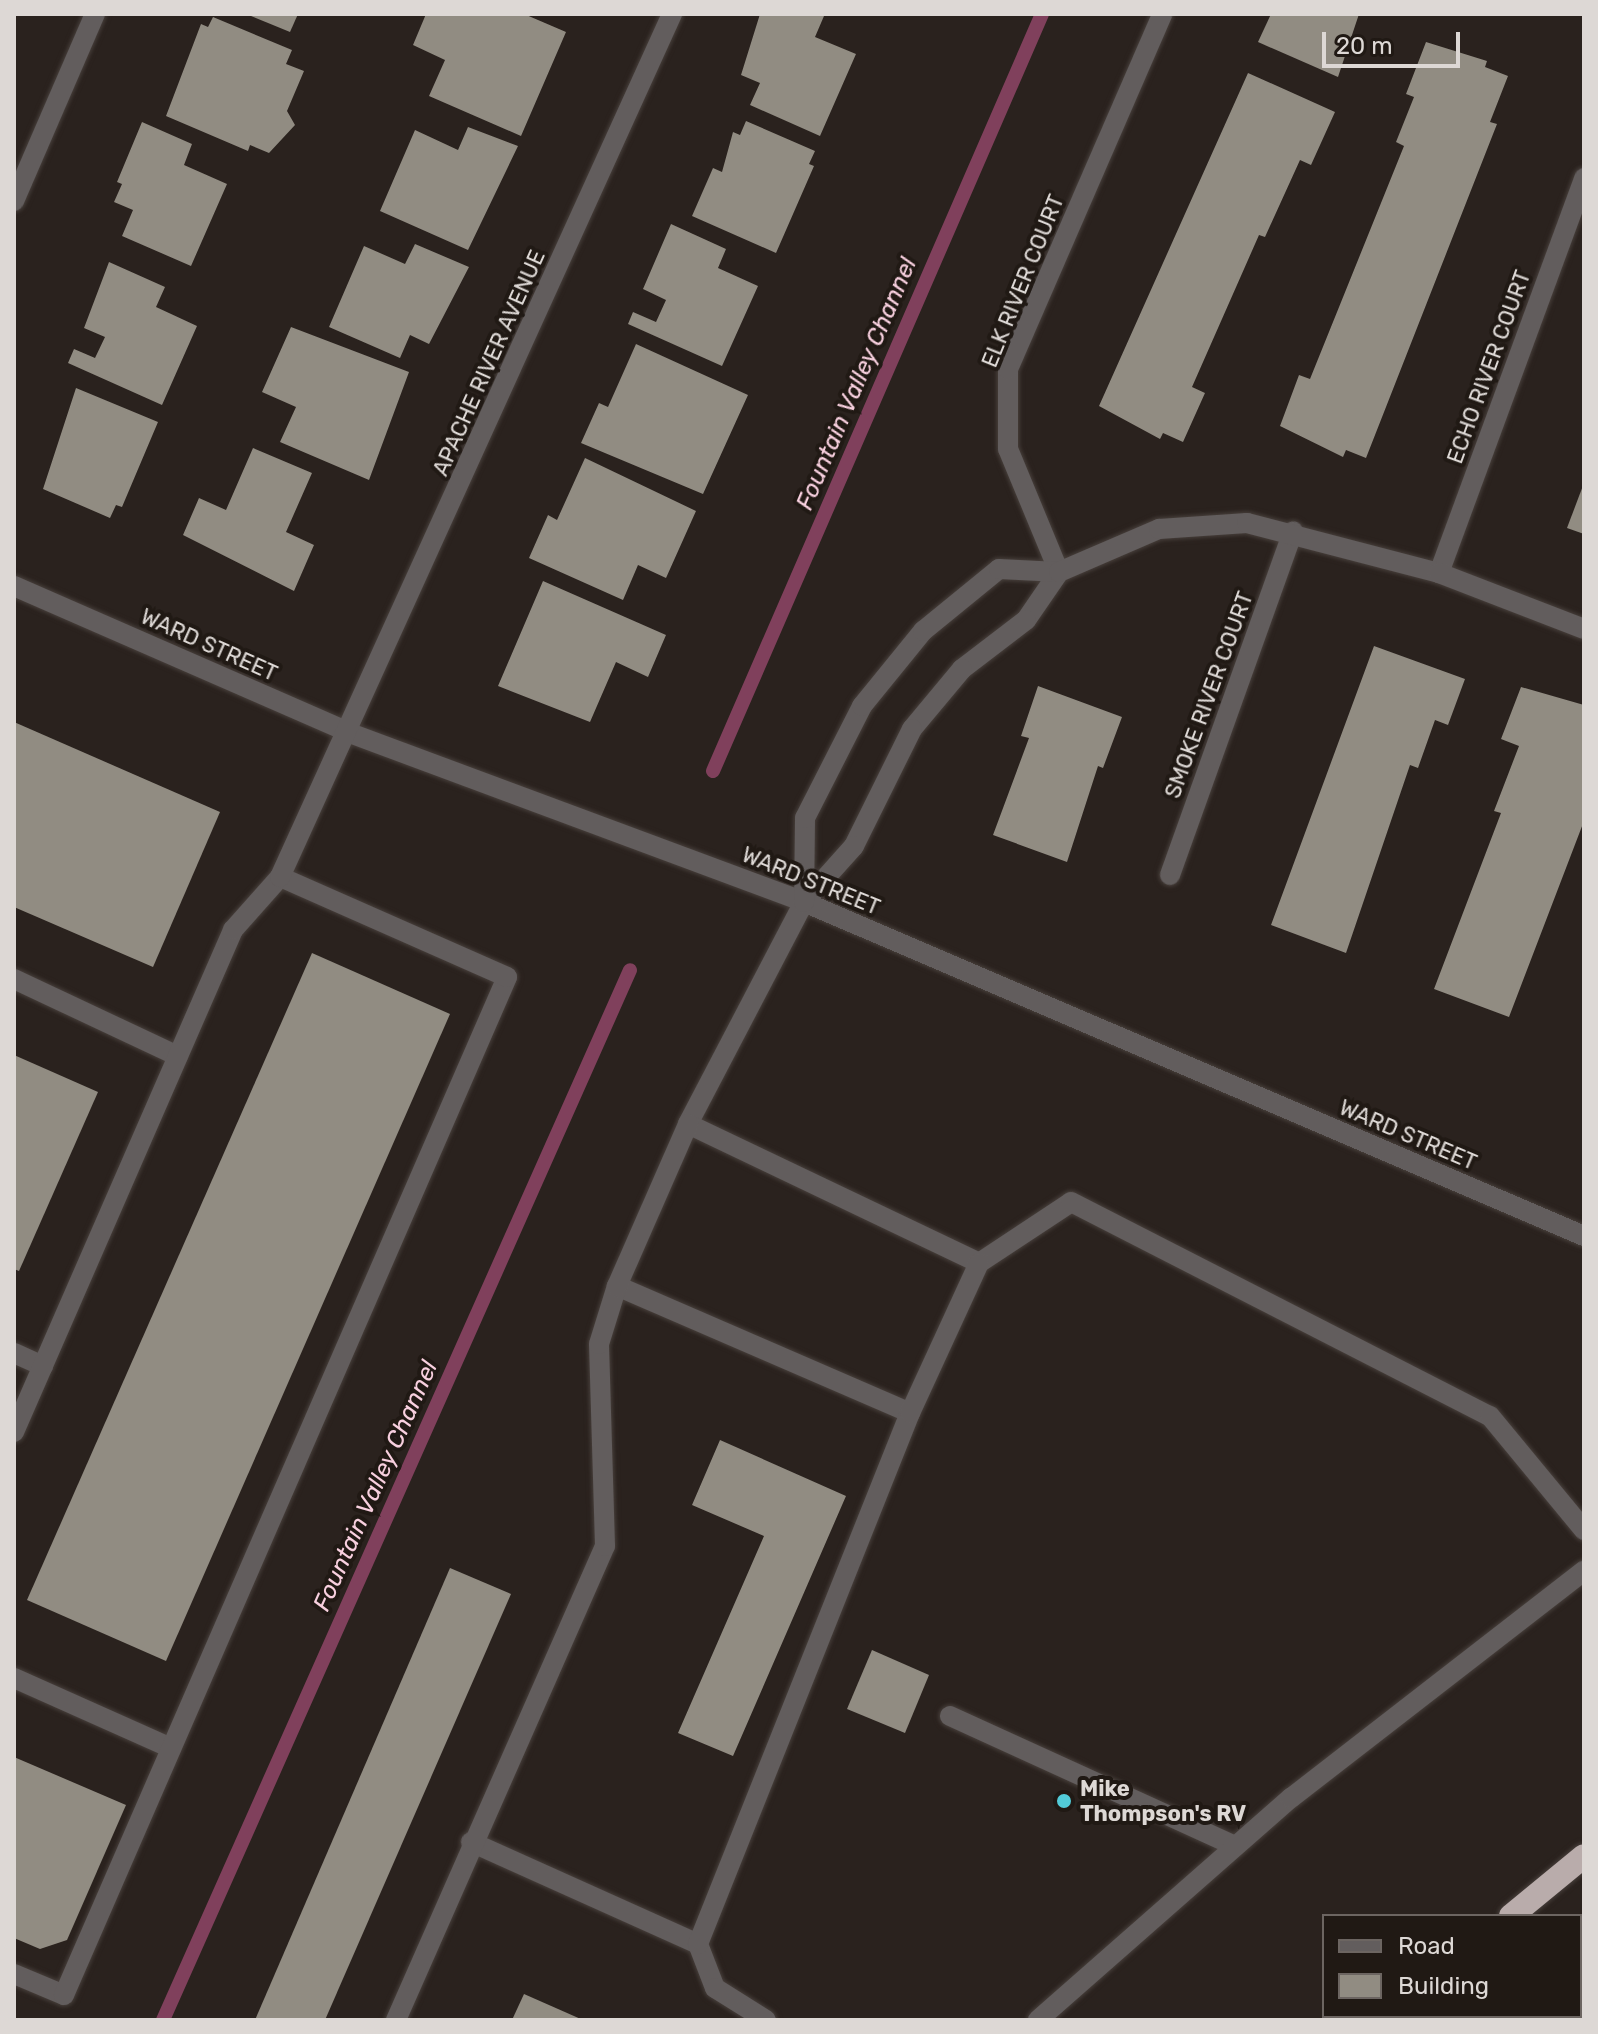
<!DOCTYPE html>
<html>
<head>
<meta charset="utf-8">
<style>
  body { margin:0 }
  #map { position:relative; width:1598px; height:2034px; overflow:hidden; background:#2a221e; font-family:Rubik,sans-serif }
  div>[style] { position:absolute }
  .stream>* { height:14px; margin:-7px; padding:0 7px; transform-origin:7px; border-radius:7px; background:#80405c }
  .building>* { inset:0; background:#918c82 }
  .roads { filter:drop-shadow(0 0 2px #473f3b) drop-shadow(0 0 2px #473f3b) }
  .minor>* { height:20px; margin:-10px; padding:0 10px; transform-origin:10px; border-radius:10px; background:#625d5d }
  .highway>* { height:24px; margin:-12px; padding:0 12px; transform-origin:12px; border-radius:12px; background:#b9acab }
  .dots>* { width:22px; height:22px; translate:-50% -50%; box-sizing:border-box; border:4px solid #201914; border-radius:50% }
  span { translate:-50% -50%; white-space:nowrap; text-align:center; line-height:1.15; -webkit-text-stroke:8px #201914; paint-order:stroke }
  .street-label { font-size:22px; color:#ddd8d5 }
  .poi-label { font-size:22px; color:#ddd8d5; font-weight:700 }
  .left { translate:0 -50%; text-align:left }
  .water-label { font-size:24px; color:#f8d0df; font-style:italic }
  .frame { position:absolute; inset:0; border:16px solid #ddd8d5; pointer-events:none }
  .legend { position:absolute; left:1322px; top:1914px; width:260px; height:104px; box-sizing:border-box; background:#201914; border:2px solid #6c6561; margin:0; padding:10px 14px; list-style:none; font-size:24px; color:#ddd8d5 }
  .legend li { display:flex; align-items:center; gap:16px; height:40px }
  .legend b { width:40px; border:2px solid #6c6561 }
  .scale { position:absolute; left:1322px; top:32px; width:138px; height:36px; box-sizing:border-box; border:4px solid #ddd8d5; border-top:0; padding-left:10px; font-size:24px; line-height:28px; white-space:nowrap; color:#ddd8d5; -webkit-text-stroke:6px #201914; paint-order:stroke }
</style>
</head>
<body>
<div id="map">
  <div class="stream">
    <div style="left:713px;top:771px;width:825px;rotate:-66.51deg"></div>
    <div style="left:163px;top:2020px;width:1149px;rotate:-66.02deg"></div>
  </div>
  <div class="building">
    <div style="clip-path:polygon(246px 14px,298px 14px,290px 32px)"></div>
    <div style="clip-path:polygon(426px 14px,524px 14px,566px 32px,521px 136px,429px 96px,445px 60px,413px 45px)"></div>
    <div style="clip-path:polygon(760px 14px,818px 14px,824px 16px,815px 37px,856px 54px,820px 136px,750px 105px,760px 83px,741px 75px)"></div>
    <div style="clip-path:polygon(1271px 14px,1359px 14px,1338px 77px,1258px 42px)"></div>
    <div style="clip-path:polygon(213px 17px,292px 50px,286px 64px,304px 71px,287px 111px,295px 125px,269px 153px,250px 145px,248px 151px,166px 116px,201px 24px,208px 27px)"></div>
    <div style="clip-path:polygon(1426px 42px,1487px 61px,1485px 67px,1508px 76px,1490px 122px,1497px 124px,1366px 458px,1346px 450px,1343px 457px,1280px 426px,1299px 375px,1310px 379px,1404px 146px,1396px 142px,1414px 97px,1406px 94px)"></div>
    <div style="clip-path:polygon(1248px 73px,1335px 112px,1311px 165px,1300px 160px,1265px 237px,1259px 235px,1192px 387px,1205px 393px,1183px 442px,1163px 433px,1160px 439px,1099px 406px)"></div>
    <div style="clip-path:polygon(746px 121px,815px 151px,809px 164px,814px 166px,776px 253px,692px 216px,713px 168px,722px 172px,733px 132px,740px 135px)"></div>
    <div style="clip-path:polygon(142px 122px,192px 144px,184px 165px,227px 184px,191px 266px,122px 236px,133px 210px,114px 202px,122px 184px,117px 182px)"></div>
    <div style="clip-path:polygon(468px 127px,518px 146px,468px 250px,380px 211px,415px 130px,458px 150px)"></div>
    <div style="clip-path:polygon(671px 224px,726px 249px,718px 268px,758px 286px,722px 366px,628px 324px,633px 312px,656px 322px,666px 300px,643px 289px)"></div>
    <div style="clip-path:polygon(415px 244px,469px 267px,429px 344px,410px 335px,400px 358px,329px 327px,364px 246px,405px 264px)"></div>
    <div style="clip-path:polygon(109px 262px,165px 287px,156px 307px,197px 326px,162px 405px,68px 363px,74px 349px,95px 358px,105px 337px,84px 328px)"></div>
    <div style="clip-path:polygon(291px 327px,409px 372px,369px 480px,280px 442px,296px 407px,262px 392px)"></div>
    <div style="clip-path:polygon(636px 344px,748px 395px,703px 494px,581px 443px,599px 403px,608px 407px)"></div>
    <div style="clip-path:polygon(76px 388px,158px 422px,122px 507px,116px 505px,110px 518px,43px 489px)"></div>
    <div style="clip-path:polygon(253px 448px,312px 473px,286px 532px,314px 545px,294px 591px,183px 535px,199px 498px,226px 510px)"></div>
    <div style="clip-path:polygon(585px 458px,696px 511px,666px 578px,638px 565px,623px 600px,529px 558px,548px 515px,557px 520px)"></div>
    <div style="clip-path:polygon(1584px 483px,1584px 534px,1567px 528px)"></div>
    <div style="clip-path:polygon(543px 581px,666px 635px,648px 677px,616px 662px,590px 722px,498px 686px)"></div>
    <div style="clip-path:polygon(1374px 646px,1465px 679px,1448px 725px,1435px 720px,1418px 768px,1410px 765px,1346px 953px,1271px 925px)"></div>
    <div style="clip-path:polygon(1038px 686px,1122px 717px,1103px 768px,1098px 766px,1067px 862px,993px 835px,1029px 738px,1021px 736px)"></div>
    <div style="clip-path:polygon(1521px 687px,1584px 705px,1584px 821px,1509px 1017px,1434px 989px,1501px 813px,1494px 811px,1519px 746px,1501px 739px)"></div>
    <div style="clip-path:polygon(14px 722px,220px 812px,153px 967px,14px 907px)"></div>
    <div style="clip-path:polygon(312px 953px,450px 1014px,166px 1661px,27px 1600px)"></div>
    <div style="clip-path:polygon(14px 1055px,98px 1092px,19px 1271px,14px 1269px)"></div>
    <div style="clip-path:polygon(720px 1440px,846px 1496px,733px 1756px,678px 1733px,764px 1536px,692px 1505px)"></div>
    <div style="clip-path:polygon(450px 1568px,511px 1594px,325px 2020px,255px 2020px)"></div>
    <div style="clip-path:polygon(872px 1650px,929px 1675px,905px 1733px,847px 1709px)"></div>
    <div style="clip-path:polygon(14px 1757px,126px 1805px,67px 1940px,40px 1949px,14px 1938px)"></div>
    <div style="clip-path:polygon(524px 1994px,583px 2020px,512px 2020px)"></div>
  </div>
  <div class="roads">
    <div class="minor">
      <div style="left:14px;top:201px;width:204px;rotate:-66.6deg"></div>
      <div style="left:1059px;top:572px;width:58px;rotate:124.5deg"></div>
      <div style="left:1026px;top:620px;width:81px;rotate:142.6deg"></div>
      <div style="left:962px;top:669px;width:78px;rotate:129.8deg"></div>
      <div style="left:912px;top:729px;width:131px;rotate:116.4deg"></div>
      <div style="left:854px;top:846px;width:75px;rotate:131.8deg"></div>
      <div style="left:804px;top:902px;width:250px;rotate:117.6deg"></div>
      <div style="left:688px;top:1124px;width:322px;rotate:25.5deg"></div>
      <div style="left:979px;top:1263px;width:110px;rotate:-33.5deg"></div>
      <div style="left:1071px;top:1202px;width:470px;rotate:27.1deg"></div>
      <div style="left:1490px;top:1416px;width:148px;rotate:50.5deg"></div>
      <div style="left:1059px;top:572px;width:133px;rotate:-112.5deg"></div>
      <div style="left:1008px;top:449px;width:80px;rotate:-90deg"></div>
      <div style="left:1008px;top:369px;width:387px;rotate:-66.5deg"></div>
      <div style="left:1439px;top:573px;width:421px;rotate:-69.8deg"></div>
      <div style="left:14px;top:586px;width:367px;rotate:23.6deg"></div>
      <div style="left:350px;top:733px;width:484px;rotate:20.4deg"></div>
      <div style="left:804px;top:902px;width:849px;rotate:23.18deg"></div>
      <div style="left:1170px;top:875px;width:365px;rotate:-70.3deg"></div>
      <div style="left:804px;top:902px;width:84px;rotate:-89.3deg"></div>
      <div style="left:805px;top:818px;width:126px;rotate:-63deg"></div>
      <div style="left:862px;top:706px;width:97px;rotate:-50.9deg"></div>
      <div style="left:923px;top:631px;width:98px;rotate:-39.2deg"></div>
      <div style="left:999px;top:569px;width:60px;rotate:2.9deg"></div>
      <div style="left:1059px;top:572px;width:109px;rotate:-23.3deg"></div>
      <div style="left:1159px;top:529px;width:88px;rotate:-3.9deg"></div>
      <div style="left:1247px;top:523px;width:198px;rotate:14.6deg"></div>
      <div style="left:1439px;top:573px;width:155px;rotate:21.1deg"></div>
      <div style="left:14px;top:979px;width:181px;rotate:25.2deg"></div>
      <div style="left:617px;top:1286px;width:319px;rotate:23.4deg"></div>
      <div style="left:14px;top:1353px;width:32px;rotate:24deg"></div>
      <div style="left:14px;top:1432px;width:548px;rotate:-66.43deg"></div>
      <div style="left:233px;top:930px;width:71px;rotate:-48.4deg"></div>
      <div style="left:14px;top:1678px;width:172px;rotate:24deg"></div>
      <div style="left:950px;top:1716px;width:313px;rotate:24.5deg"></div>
      <div style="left:471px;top:1842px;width:249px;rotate:24.2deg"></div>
      <div style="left:698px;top:1944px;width:47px;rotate:68.9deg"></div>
      <div style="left:715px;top:1988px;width:60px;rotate:32.1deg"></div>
      <div style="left:698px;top:1944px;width:572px;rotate:-68.24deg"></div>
      <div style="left:910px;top:1413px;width:165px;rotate:-65.3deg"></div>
      <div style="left:14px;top:1974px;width:54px;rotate:22.8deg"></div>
      <div style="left:64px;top:1995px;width:1110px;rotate:-66.48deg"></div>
      <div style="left:507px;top:977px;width:248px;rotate:-156.2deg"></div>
      <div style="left:280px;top:877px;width:948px;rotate:-65.57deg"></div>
      <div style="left:396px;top:2020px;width:518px;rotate:-66.21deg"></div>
      <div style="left:605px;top:1546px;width:202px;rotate:-91.7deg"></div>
      <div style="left:599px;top:1344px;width:61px;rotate:-72.8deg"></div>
      <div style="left:617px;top:1286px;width:177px;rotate:-66.3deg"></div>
      <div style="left:1038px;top:2020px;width:337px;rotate:-41.3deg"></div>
      <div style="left:1291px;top:1798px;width:371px;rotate:-37.8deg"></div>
    </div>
    <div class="highway">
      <div style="left:1511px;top:1916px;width:94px;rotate:-39.4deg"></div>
      <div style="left:1580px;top:1980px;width:6px;rotate:-45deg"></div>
      <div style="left:1384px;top:2020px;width:6px;rotate:-39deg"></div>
      <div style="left:1531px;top:2020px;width:6px;rotate:-39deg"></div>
    </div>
  </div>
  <div class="dots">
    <div style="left:1064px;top:1801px;background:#52cbd8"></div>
  </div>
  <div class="street-label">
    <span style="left:1023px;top:281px;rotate:-68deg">ELK RIVER COURT</span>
    <span style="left:489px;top:363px;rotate:-66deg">APACHE RIVER AVENUE</span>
    <span style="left:1489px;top:367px;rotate:-70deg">ECHO RIVER COURT</span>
    <span style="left:209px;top:645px;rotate:24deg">WARD STREET</span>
    <span style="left:1209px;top:695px;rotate:-70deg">SMOKE RIVER COURT</span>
    <span style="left:811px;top:881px;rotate:22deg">WARD STREET</span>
    <span style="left:1408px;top:1135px;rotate:23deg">WARD STREET</span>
  </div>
  <div class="poi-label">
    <span class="left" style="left:1080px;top:1801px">Mike<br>Thompson's RV</span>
  </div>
  <div class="water-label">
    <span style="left:857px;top:384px;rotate:-67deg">Fountain Valley Channel</span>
    <span style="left:376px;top:1486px;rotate:-66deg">Fountain Valley Channel</span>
  </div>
  <div class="frame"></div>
  <ul class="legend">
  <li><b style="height:10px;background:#625d5d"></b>Road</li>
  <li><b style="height:22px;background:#918c82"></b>Building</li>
  </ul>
  <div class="scale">20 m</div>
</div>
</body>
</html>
